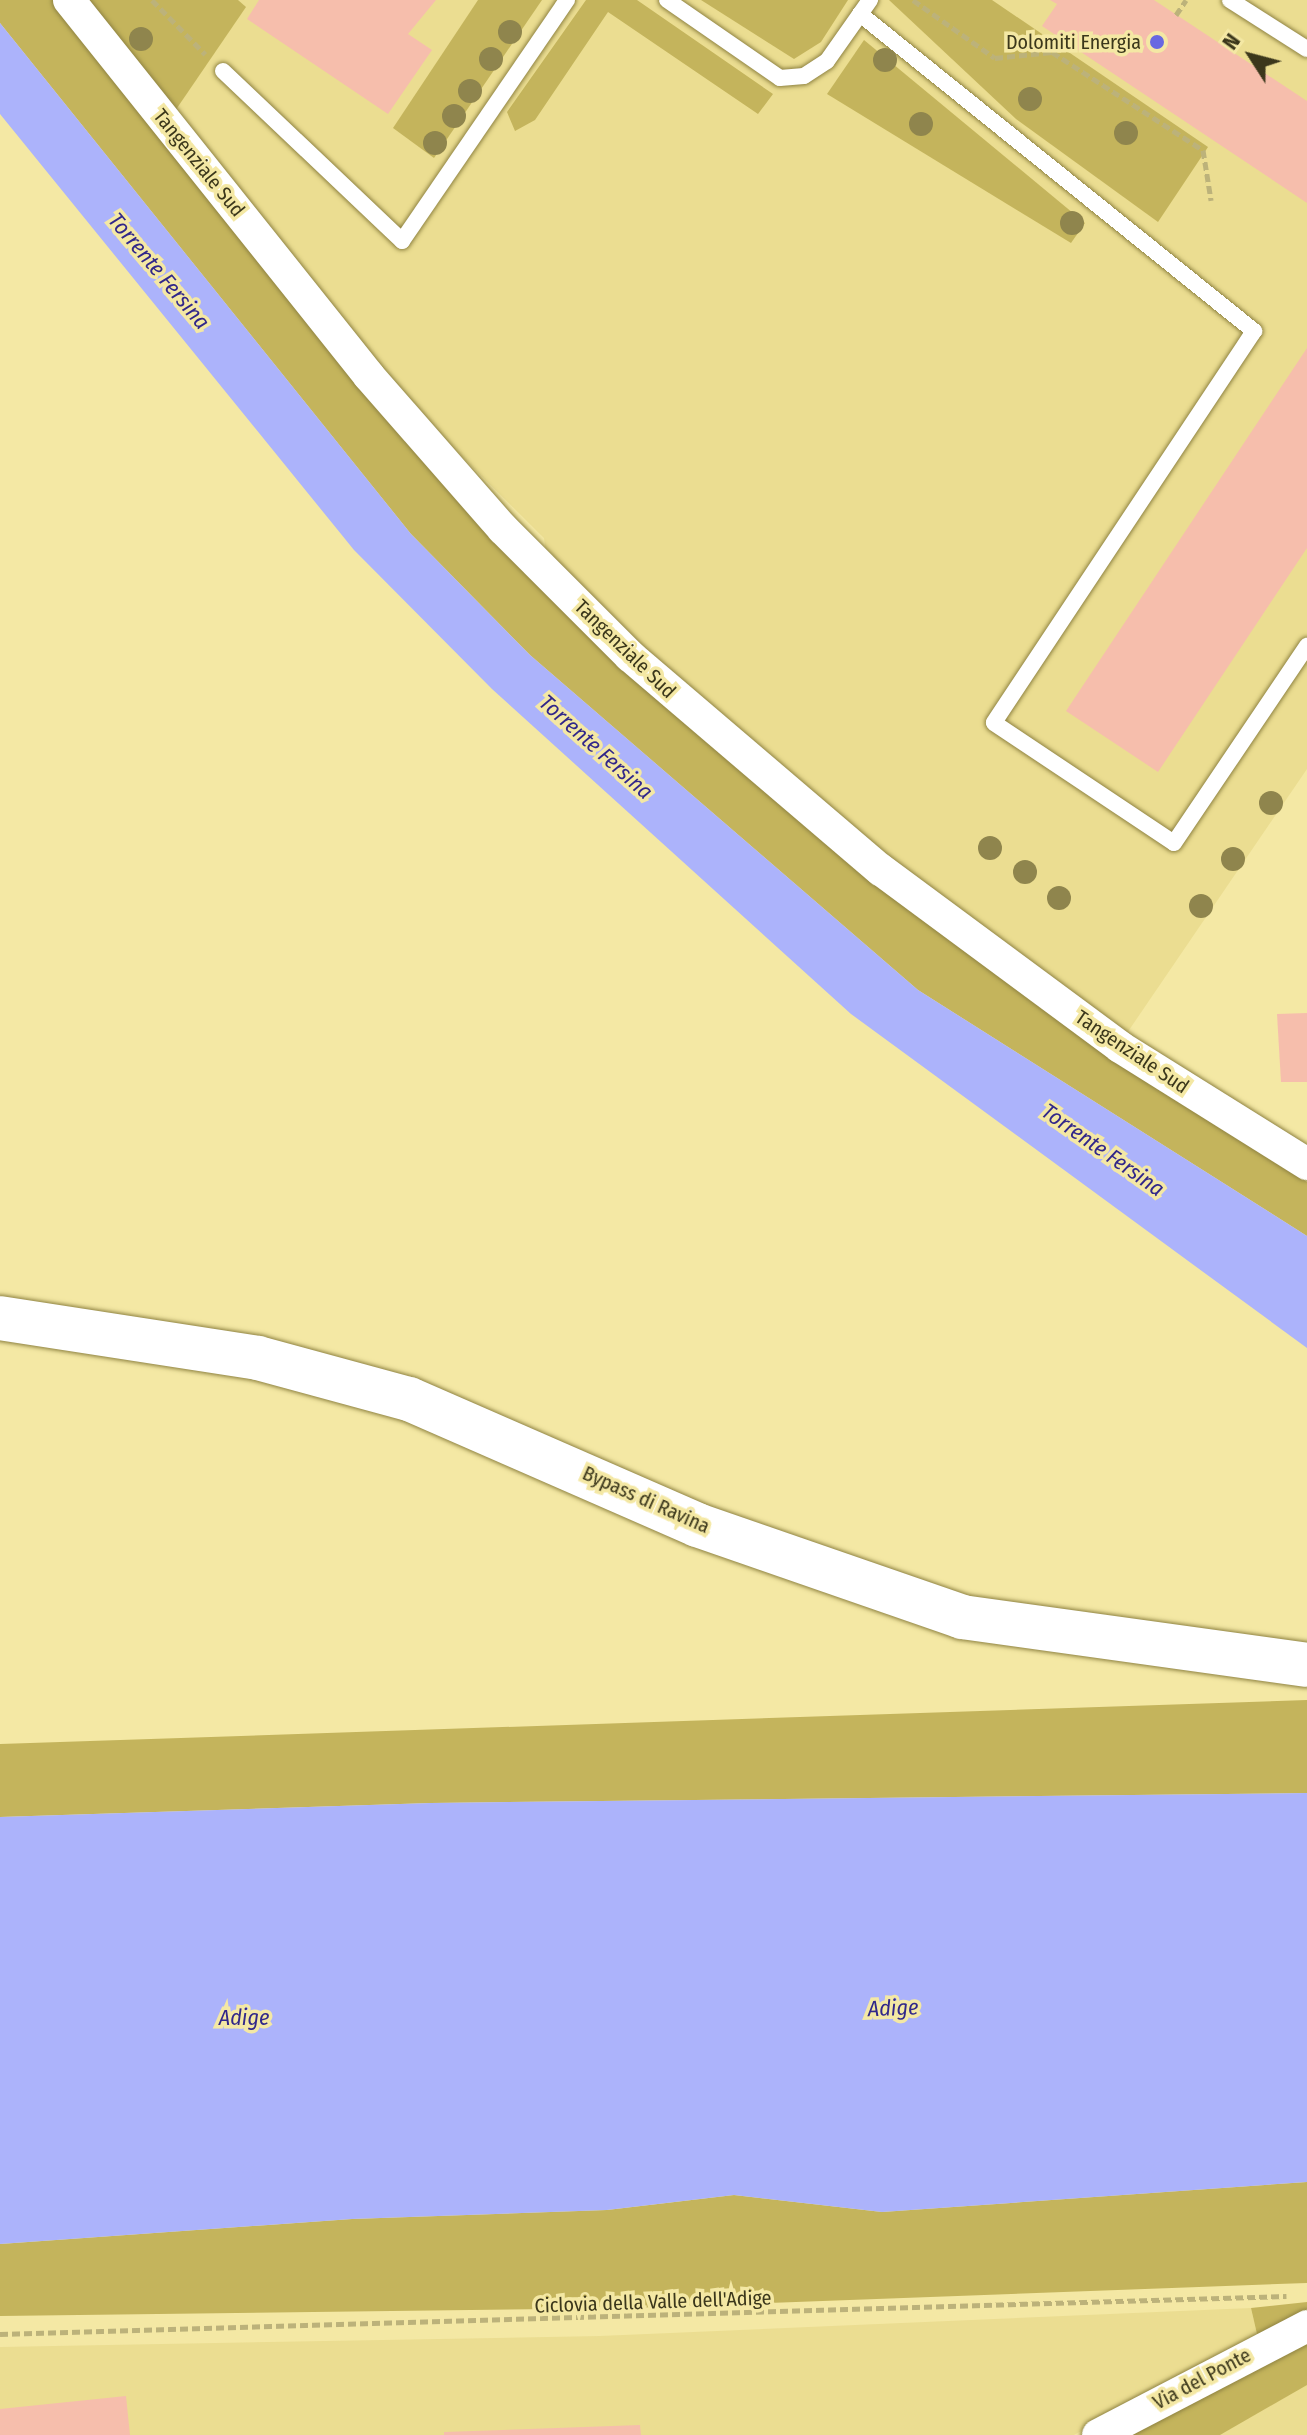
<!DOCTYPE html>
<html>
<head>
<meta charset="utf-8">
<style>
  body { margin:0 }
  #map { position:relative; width:1307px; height:2435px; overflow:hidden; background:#f4e8a4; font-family:"Fira Sans Condensed",sans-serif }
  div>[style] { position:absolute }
  .built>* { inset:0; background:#ebdd91 }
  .green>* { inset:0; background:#c4b45c }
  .water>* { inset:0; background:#acb3fb }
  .building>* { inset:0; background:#f6beac }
  .path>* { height:5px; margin-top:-2.5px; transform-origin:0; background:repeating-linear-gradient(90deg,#bcb27a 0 8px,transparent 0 12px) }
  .roads { filter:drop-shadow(0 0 2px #8f8342) drop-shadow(0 0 2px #8f8342) }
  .service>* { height:16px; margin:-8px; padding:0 8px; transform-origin:8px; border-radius:8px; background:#fff }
  .minor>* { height:32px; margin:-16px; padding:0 16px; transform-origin:16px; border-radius:16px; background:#fff }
  .trunk>* { height:44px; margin:-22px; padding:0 22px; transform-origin:22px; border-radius:22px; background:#fff }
  .trees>* { width:24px; height:24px; margin:-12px; border-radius:50%; background:#8f854d }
  .dots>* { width:22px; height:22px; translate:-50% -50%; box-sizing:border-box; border:4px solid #f4e8a4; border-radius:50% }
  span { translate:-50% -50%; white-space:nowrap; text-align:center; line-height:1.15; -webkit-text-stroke:7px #f4e8a4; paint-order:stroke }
  .poi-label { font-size:20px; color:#3b371b }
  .right { translate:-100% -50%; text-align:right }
  .street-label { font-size:20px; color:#3b371b }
  .water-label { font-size:22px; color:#31278a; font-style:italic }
  .north { position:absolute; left:1211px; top:16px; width:80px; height:80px; -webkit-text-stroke:6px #f4e8a4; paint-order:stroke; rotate:306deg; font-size:22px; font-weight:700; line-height:32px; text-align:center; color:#3b371b }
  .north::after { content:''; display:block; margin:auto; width:28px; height:36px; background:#3b371b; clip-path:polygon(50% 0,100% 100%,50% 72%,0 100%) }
</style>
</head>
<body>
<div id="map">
  <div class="built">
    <div style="clip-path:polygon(84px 0,1307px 0,1307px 769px,1125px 1036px,888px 862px,743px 744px,546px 553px,544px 538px,401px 396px)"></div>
    <div style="clip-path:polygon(1251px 2308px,1257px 2334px,1074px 2435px,0 2435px,0 2347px,600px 2336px)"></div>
    <div style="clip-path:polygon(1307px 2341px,1307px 2435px,1118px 2435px)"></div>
  </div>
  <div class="green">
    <div style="clip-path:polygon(0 0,56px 0,429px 464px,1121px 1058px,1307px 1182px,1307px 1236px,918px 990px,530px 655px,411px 534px,0 23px)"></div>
    <div style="clip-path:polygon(84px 0,238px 0,246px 7px,175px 111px)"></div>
    <div style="clip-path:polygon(478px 0,542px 0,434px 158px,393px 128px)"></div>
    <div style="clip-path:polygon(586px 0,637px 0,773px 94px,758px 114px,608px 12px,535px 120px,515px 131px,507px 112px)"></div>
    <div style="clip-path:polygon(701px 0,848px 0,821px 42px,794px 59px)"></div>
    <div style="clip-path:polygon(889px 0,992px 0,1208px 147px,1158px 222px,1016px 119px)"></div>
    <div style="clip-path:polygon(864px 40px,1085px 223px,1071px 243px,827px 94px)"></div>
    <div style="clip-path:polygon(1307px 1700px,1307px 1793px,431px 1803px,0 1817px,0 1744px)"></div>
    <div style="clip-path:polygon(1307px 2182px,1307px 2283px,632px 2308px,0 2316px,0 2244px,352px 2219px,607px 2210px,734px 2195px,882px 2212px)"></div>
    <div style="clip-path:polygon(1307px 2302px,1307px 2318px,1257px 2334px,1251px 2308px)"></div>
    <div style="clip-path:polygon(1307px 2341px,1307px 2385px,1220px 2435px,1118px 2435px)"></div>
  </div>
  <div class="water">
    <div style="clip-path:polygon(0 23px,411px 534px,530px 655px,918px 990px,1307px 1236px,1307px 1348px,851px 1014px,492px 689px,354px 550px,0 114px)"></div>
    <div style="clip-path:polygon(1307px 1793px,1307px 2182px,882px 2212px,734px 2195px,607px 2210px,352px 2219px,0 2244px,0 1817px,431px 1803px)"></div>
  </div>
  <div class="building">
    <div style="clip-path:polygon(259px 0,436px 0,408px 34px,432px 50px,388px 114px,247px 19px)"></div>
    <div style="clip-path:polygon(1050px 0,1154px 0,1307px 101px,1307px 203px,1042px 26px,1057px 4px)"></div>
    <div style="clip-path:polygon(1307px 348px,1307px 548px,1158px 772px,1066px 711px)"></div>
    <div style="clip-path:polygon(1307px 1013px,1307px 1082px,1281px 1082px,1277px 1014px)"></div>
    <div style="clip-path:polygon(126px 2396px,130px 2435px,0 2435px,0 2409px)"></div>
    <div style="clip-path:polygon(640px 2425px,641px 2435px,444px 2435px,444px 2432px)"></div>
  </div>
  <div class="path">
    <div style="left:152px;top:0;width:76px;rotate:45.5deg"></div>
    <div style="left:913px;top:0;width:100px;rotate:35.3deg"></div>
    <div style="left:995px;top:58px;width:57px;rotate:-6deg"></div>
    <div style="left:1052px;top:52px;width:180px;rotate:33deg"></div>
    <div style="left:1203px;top:150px;width:51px;rotate:80.9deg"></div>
    <div style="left:1176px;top:15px;width:18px;rotate:-56deg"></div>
    <div style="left:0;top:2334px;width:1287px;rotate:-1.69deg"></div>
  </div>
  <div class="roads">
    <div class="service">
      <div style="left:667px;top:0;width:137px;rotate:34.6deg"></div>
      <div style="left:780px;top:78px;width:24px;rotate:-5deg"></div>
      <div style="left:804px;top:76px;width:27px;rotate:-33deg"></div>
      <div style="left:827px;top:61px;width:75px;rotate:-54.8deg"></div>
      <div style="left:1230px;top:0;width:91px;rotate:32.5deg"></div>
      <div style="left:860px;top:14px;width:506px;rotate:38.82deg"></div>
      <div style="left:1254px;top:331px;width:470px;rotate:123.6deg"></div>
      <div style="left:994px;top:723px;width:216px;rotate:33.7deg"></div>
      <div style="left:1174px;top:843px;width:238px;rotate:-56deg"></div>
      <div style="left:223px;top:71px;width:247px;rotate:43.5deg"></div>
      <div style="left:402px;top:241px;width:292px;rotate:-55.6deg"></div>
    </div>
    <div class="minor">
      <div style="left:69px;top:0;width:481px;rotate:51.4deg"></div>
      <div style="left:369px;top:376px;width:203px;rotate:48.8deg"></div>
      <div style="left:503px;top:529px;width:180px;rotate:45deg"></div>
      <div style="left:630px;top:656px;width:330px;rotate:40.5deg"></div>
      <div style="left:881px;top:870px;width:297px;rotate:36.5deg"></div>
      <div style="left:1120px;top:1047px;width:221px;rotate:32deg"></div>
      <div style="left:1098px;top:2435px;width:236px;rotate:-27.5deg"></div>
    </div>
    <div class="trunk">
      <div style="left:0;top:1318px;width:261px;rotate:8.8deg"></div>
      <div style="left:258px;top:1358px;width:156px;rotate:15.2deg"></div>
      <div style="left:409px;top:1399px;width:314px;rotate:23.6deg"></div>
      <div style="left:697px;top:1525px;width:281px;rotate:19.1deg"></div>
      <div style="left:962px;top:1617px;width:348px;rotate:7.9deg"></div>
    </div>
  </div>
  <div class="trees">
    <div style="left:510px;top:32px"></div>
    <div style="left:141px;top:39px"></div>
    <div style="left:491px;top:59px"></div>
    <div style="left:885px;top:60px"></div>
    <div style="left:470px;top:91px"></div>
    <div style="left:1030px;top:99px"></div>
    <div style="left:454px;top:116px"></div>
    <div style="left:921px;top:124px"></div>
    <div style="left:1126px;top:133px"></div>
    <div style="left:435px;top:143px"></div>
    <div style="left:1072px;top:223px"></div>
    <div style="left:1271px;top:803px"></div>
    <div style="left:990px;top:848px"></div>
    <div style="left:1233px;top:859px"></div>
    <div style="left:1025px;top:872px"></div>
    <div style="left:1059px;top:898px"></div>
    <div style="left:1201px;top:906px"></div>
  </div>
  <div class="dots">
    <div style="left:1157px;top:42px;background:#6868e1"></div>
  </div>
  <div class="poi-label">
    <span class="right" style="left:1141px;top:42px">Dolomiti Energia</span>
  </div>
  <div class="street-label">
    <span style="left:199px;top:163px;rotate:51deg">Tangenziale Sud</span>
    <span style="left:625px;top:649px;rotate:44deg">Tangenziale Sud</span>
    <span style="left:1132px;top:1052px;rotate:34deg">Tangenziale Sud</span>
    <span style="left:646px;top:1500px;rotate:24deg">Bypass di Ravina</span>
    <span style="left:653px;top:2302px;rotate:-2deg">Ciclovia della Valle dell'Adige</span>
    <span style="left:1202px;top:2379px;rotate:-28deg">Via del Ponte</span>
  </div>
  <div class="water-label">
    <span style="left:159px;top:271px;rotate:50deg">Torrente Fersina</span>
    <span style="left:596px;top:747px;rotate:42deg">Torrente Fersina</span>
    <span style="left:1103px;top:1150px;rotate:35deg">Torrente Fersina</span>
    <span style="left:893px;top:2008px;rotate:-2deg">Adige</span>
    <span style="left:244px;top:2018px">Adige</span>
  </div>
  <div class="north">N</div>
</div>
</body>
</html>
